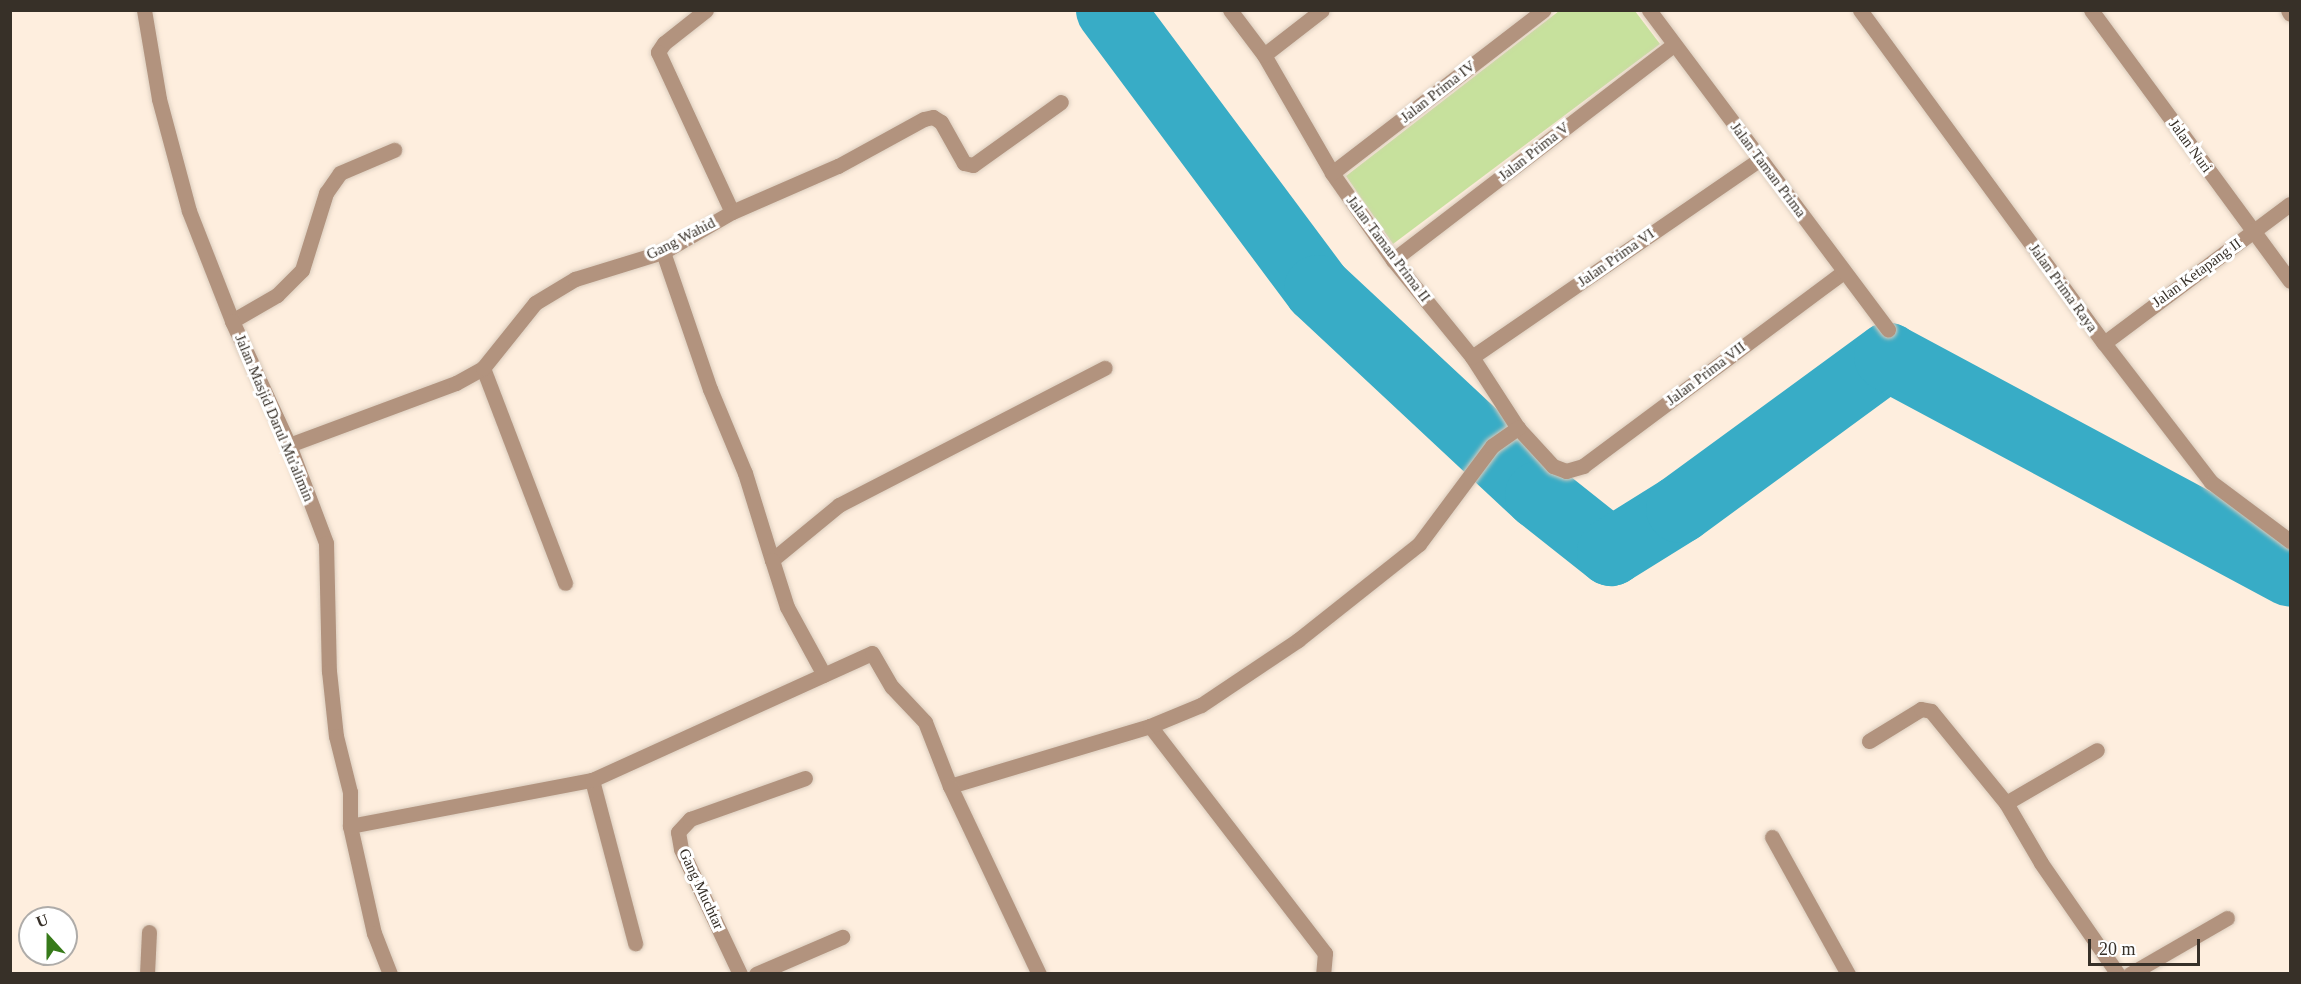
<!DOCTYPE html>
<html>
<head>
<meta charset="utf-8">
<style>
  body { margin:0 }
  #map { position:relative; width:2301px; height:984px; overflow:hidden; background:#feeede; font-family:"Times New Roman",serif }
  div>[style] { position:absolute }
  .green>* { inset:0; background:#c7e19d }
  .river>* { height:68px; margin:-34px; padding:0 34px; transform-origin:34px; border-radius:34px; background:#38acc6 }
  .roads { filter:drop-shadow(0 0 2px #daccbd) drop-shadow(0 0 2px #daccbd) }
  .service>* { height:15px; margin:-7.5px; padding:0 7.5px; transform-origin:7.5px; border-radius:7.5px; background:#b2937e }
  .minor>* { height:15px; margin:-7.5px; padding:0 7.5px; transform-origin:7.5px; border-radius:7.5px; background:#b2937e }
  span { translate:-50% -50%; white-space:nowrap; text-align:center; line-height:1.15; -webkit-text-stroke:6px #fff; paint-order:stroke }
  .street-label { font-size:15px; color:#373028 }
  .frame { position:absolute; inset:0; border:12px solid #373028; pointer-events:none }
  .north { position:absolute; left:18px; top:906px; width:60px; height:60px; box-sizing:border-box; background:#fff; border:2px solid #afaca9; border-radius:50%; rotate:339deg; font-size:16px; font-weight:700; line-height:24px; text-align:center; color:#373028 }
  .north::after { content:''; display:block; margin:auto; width:21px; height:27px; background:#377a1a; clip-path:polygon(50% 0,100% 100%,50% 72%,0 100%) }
  .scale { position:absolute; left:2088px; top:939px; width:112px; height:27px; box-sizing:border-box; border:3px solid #373028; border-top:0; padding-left:8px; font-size:18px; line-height:21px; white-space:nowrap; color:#373028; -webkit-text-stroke:4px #fff; paint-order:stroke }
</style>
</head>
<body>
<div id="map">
  <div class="green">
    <div style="clip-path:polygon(1559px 11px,1635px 11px,1660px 44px,1393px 244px,1346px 176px)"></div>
  </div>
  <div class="river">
    <div style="left:1110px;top:10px;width:348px;rotate:53.3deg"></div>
    <div style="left:1318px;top:289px;width:302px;rotate:43deg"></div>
    <div style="left:1539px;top:495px;width:92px;rotate:38.4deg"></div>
    <div style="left:1611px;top:552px;width:81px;rotate:-31.9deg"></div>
    <div style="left:1680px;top:509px;width:258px;rotate:-36.2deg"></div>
    <div style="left:1888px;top:357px;width:456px;rotate:28.2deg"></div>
  </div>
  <div class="roads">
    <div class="service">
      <div style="left:232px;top:321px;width:52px;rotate:-30deg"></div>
      <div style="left:277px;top:295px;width:35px;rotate:-45deg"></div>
      <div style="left:302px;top:270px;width:81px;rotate:-72.7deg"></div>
      <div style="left:326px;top:193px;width:24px;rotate:-55deg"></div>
      <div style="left:340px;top:173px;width:59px;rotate:-23.1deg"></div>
    </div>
    <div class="minor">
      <div style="left:144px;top:10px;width:90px;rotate:80.4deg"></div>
      <div style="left:159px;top:99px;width:116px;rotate:75deg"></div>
      <div style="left:189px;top:211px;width:118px;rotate:68.6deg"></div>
      <div style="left:232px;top:321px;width:136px;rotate:65.3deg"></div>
      <div style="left:289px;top:445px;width:105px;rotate:69.3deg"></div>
      <div style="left:326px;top:543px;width:128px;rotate:88.7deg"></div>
      <div style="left:329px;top:671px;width:65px;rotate:83.9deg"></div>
      <div style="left:336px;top:736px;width:58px;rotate:76deg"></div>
      <div style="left:350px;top:792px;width:34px;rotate:90deg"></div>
      <div style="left:350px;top:826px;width:110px;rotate:77.4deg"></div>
      <div style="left:374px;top:933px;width:44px;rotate:68.7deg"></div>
      <div style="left:706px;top:10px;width:53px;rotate:141.8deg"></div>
      <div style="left:664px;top:43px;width:11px;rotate:124deg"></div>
      <div style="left:658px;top:52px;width:176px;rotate:65.2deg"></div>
      <div style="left:1230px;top:10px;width:56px;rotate:52.9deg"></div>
      <div style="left:1264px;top:55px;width:136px;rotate:60deg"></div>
      <div style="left:1332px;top:173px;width:106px;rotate:55deg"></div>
      <div style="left:1393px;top:260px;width:125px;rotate:50.8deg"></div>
      <div style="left:1472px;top:357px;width:85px;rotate:57.1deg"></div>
      <div style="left:1518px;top:428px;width:52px;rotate:47.4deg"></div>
      <div style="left:1553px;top:466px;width:14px;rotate:21deg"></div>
      <div style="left:1566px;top:471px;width:18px;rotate:-16deg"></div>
      <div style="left:1583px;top:466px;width:324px;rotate:-36.7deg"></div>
      <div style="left:1649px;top:10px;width:399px;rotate:53.2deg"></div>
      <div style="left:1860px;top:10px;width:413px;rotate:53.8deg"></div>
      <div style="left:2104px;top:343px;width:175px;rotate:52.4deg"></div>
      <div style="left:2211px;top:482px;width:99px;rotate:36.8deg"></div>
      <div style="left:2091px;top:10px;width:336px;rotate:53.7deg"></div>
      <div style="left:2288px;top:10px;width:4px;rotate:63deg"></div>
      <div style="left:1264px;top:55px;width:73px;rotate:-37.8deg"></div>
      <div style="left:1332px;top:173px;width:267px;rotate:-37.6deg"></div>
      <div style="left:663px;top:252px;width:145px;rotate:71.1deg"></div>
      <div style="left:710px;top:389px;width:91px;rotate:67.4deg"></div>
      <div style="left:745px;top:473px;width:91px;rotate:72.8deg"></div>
      <div style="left:772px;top:560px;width:87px;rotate:-39.4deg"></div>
      <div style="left:839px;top:505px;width:299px;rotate:-27.3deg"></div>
      <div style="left:1393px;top:260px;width:354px;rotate:-37.5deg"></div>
      <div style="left:2104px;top:343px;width:232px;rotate:-36.8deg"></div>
      <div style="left:1472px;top:357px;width:349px;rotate:-34.5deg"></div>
      <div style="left:483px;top:368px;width:230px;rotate:69.1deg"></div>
      <div style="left:289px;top:445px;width:178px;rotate:-20.4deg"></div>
      <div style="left:456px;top:383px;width:31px;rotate:-29deg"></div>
      <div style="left:483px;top:368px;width:83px;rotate:-51.3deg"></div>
      <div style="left:535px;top:303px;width:47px;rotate:-31deg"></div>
      <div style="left:575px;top:279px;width:92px;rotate:-17.1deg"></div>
      <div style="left:663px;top:252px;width:80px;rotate:-30.1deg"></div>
      <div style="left:732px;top:212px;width:116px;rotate:-23.5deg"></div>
      <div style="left:838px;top:166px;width:98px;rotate:-28.7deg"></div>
      <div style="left:924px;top:119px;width:9px;rotate:-13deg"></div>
      <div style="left:933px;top:117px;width:9px;rotate:32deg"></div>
      <div style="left:941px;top:122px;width:47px;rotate:60.7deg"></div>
      <div style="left:964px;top:163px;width:9px;rotate:13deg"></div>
      <div style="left:973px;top:165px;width:108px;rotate:-35.6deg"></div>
      <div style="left:772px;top:560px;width:49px;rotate:72.3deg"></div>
      <div style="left:787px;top:607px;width:77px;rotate:61.4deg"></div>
      <div style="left:1150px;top:726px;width:287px;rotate:52.4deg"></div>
      <div style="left:1325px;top:953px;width:21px;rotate:95deg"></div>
      <div style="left:1869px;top:741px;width:61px;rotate:-31.6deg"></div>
      <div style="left:1921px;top:709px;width:10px;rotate:11deg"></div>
      <div style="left:1931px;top:711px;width:119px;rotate:50.8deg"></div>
      <div style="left:2006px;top:803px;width:69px;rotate:59.7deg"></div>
      <div style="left:2041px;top:863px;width:135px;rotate:55.3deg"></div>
      <div style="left:592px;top:780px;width:169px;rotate:75.2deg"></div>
      <div style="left:950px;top:786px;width:209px;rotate:-16.7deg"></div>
      <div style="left:1150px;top:726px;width:55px;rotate:-22.4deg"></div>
      <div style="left:1201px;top:705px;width:117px;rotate:-33.8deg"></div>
      <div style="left:1298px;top:640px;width:154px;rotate:-38.4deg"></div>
      <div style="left:1419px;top:544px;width:122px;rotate:-53.3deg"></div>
      <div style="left:1492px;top:446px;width:32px;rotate:-35deg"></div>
      <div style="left:2006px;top:803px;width:105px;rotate:-30.2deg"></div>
      <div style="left:350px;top:826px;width:246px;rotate:-10.8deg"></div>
      <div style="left:592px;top:780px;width:307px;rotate:-24.4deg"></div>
      <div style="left:872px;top:653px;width:39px;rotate:60deg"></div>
      <div style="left:892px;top:687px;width:48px;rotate:46.7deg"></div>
      <div style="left:925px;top:722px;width:69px;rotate:68.7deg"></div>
      <div style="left:950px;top:786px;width:208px;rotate:64.7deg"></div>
      <div style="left:1772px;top:837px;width:157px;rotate:61deg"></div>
      <div style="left:147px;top:974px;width:42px;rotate:-87.3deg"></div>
      <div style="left:740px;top:974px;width:138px;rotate:-115.3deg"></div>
      <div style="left:681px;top:849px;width:17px;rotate:-100deg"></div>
      <div style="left:678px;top:832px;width:18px;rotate:-47deg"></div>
      <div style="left:690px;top:819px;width:122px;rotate:-19.6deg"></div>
      <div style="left:756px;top:974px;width:94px;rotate:-23.3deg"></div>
      <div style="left:2130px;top:974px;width:112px;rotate:-30deg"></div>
    </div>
  </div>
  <div class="street-label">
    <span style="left:1438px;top:92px;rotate:-38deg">Jalan Prima IV</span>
    <span style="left:2190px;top:146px;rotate:54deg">Jalan Nuri</span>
    <span style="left:1534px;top:152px;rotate:-38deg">Jalan Prima V</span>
    <span style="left:1768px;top:170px;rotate:53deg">Jalan Taman Prima</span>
    <span style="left:681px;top:239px;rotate:-27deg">Gang Wahid</span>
    <span style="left:1388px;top:249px;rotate:53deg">Jalan Taman Prima II</span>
    <span style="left:1616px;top:258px;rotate:-35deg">Jalan Prima VI</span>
    <span style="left:2197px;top:273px;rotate:-36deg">Jalan Ketapang II</span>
    <span style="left:2063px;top:288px;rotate:54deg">Jalan Prima Raya</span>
    <span style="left:1706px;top:374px;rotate:-37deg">Jalan Prima VII</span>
    <span style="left:274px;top:418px;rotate:67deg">Jalan Masjid Darul Mu'alimin</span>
    <span style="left:701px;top:889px;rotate:65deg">Gang Muchtar</span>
  </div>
  <div class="frame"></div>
  <div class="north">U</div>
  <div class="scale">20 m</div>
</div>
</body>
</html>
